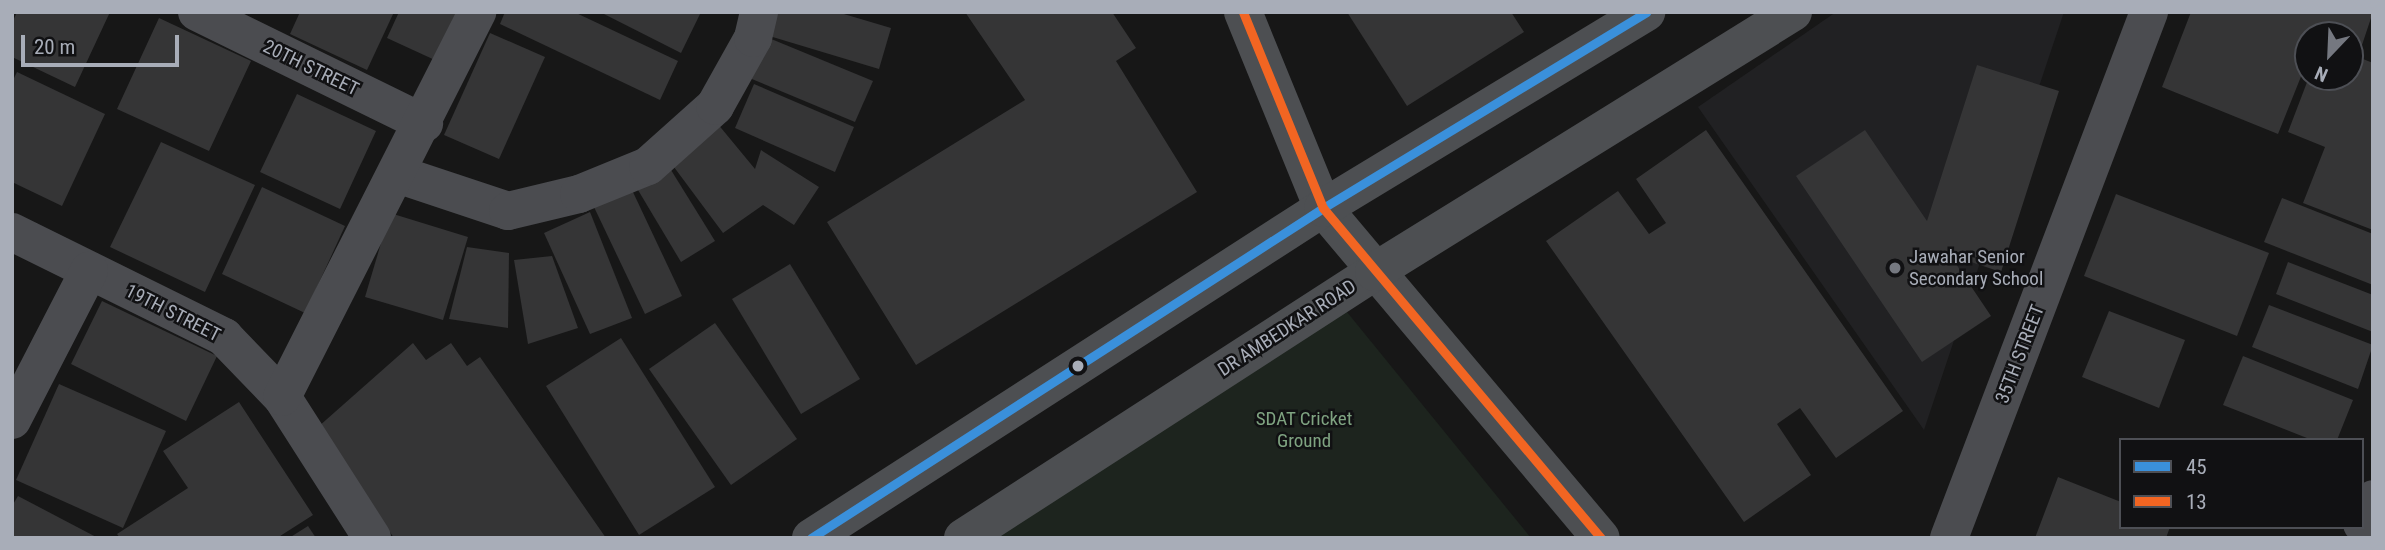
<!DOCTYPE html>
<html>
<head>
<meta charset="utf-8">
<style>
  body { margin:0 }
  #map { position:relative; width:2385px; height:550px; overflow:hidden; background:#171717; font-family:"Roboto Condensed",sans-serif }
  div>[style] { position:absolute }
  .built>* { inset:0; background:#212123 }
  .green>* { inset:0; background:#1d241e }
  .building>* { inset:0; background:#353536 }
  .minor>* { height:38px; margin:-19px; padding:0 19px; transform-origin:19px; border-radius:19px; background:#4b4c50 }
  .major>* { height:38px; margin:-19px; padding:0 19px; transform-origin:19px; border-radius:19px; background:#4d4f52 }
  .bus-1>* { height:9px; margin:-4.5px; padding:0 4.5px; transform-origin:4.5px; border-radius:4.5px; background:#3a90db }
  .bus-2>* { height:9px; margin:-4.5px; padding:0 4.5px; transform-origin:4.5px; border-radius:4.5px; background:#f26522 }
  .dots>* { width:19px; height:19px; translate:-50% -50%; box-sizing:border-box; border:4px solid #111113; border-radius:50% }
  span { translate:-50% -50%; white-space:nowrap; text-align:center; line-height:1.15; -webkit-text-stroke:5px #111113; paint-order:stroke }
  .street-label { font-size:19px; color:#a8adb8 }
  .poi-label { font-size:19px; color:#a8adb8 }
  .left { translate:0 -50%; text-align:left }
  .park-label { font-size:19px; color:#7fa381 }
  .frame { position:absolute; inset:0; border:14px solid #a8adb8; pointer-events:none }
  .legend { position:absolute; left:2119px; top:438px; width:245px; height:91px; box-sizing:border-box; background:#111113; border:2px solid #4d4f55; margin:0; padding:9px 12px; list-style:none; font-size:21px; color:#a8adb8 }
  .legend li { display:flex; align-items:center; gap:14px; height:35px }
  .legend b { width:35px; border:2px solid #4d4f55 }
  .north { position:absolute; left:2294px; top:21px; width:70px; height:70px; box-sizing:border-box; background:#111113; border:2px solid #4d4f55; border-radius:50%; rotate:203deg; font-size:19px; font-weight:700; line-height:28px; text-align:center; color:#a8adb8 }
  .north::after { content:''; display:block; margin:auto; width:24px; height:32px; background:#757880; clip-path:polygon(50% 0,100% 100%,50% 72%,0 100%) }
  .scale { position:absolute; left:21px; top:35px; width:158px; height:32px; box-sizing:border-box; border:4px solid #a8adb8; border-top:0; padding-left:9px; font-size:21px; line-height:24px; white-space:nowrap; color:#a8adb8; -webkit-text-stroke:5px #111113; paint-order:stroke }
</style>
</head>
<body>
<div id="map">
  <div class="built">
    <div style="clip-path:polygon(1836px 12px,2064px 12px,1924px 430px,1698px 107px)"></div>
  </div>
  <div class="green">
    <div style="clip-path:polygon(1325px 285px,1531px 538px,953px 538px)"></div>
  </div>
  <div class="building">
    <div style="clip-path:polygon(17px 12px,110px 12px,75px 87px,12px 57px,12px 23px)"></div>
    <div style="clip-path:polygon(300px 12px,394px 12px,367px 70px,290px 34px)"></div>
    <div style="clip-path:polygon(399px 12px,460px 12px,437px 61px,387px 38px)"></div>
    <div style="clip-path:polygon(505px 12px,574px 12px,678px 61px,660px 100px,500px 24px)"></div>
    <div style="clip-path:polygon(600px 12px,701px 12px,681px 53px)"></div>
    <div style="clip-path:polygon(773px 12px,837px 12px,891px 28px,879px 69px,766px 35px)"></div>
    <div style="clip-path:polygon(965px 12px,1112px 12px,1136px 48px,1116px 61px,1197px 192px,916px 365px,827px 222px,1025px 100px)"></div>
    <div style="clip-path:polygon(1347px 12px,1511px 12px,1524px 32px,1407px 106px)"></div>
    <div style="clip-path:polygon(2191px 12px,2373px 12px,2358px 57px,2373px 63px,2373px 230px,2303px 203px,2325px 147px,2288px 132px,2309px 77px,2350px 77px,2350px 35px,2308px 35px,2308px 59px,2278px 134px,2162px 87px)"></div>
    <div style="clip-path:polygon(159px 18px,251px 61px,209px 151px,117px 109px)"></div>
    <div style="clip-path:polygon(490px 33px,545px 57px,499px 159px,444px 135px)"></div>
    <div style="clip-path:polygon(764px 36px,873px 81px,855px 122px,747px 77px)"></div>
    <div style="clip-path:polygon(1977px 65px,2059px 91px,2001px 272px,1950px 255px,1991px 316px,1922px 362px,1796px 176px,1865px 130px,1927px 221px)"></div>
    <div style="clip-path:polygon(17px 72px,105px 114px,62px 206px,12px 182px,12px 82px)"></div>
    <div style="clip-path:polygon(754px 84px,854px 127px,835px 172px,735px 128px)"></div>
    <div style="clip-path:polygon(297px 94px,376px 131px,340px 209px,260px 172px)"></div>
    <div style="clip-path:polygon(717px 123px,755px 169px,761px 150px,819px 187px,794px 225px,763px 205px,723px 233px,668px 159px)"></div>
    <div style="clip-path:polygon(1706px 130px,1903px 411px,1836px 458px,1800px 408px,1777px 424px,1811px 475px,1744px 522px,1546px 241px,1618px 191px,1649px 234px,1666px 223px,1636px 179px)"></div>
    <div style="clip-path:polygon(161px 142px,255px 185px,205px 292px,110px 247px)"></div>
    <div style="clip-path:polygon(671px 170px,715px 241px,681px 262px,638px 190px)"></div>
    <div style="clip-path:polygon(262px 187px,345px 226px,305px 313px,222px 274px)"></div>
    <div style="clip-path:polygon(632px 190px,682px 296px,645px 314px,594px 207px)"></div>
    <div style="clip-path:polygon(2116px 194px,2269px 253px,2237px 336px,2084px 276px)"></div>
    <div style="clip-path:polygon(2282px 198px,2373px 234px,2373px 285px,2264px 242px)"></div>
    <div style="clip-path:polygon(590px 212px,632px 318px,590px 334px,544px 233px)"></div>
    <div style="clip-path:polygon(390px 213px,468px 237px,443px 320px,365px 297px)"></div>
    <div style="clip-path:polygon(467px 247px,509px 253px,508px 328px,449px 319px)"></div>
    <div style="clip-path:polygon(552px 256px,578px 328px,528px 344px,514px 260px)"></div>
    <div style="clip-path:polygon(2288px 262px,2373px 295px,2373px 332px,2276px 294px)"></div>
    <div style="clip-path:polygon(790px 264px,860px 379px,801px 414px,732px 299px)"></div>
    <div style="clip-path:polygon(102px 301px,217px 356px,186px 421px,71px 364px)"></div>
    <div style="clip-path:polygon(2269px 305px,2373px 345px,2358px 389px,2252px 347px)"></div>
    <div style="clip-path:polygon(2109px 311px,2185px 340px,2159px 408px,2082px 377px)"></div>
    <div style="clip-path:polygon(715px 323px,797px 439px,731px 485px,649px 369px)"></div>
    <div style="clip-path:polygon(621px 338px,715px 487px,639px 535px,546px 386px)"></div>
    <div style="clip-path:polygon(413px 343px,426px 360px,451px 343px,467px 366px,480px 357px,606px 538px,394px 538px,318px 427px)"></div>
    <div style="clip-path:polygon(2243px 356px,2353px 400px,2337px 440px,2312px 440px,2223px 405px)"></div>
    <div style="clip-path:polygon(59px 384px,166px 431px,123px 528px,16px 480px)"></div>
    <div style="clip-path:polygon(239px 402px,313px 515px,277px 538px,120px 538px,117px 534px,188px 488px,163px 451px)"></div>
    <div style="clip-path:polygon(2058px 477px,2121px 502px,2121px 527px,2170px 527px,2166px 538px,2035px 538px)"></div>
    <div style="clip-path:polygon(18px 496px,98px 538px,12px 538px,12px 506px)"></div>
    <div style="clip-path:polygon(308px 526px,316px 538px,289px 538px)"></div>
  </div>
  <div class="minor">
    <div style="left:197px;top:12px;width:253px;rotate:26.1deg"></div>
    <div style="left:397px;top:174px;width:117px;rotate:18.4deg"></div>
    <div style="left:508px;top:211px;width:73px;rotate:-13.5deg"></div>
    <div style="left:579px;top:194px;width:74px;rotate:-22.1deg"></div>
    <div style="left:648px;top:166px;width:90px;rotate:-41.8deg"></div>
    <div style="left:715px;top:106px;width:78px;rotate:-60.8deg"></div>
    <div style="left:753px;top:38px;width:27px;rotate:-77deg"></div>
    <div style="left:12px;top:232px;width:237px;rotate:26.3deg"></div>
    <div style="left:224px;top:337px;width:83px;rotate:46deg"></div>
    <div style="left:282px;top:397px;width:167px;rotate:57.4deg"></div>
    <div style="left:282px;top:397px;width:432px;rotate:-63.1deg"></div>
    <div style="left:12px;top:420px;width:168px;rotate:-62.7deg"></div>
    <div style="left:2362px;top:524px;width:27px;rotate:-66deg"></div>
    <div style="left:1949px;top:538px;width:563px;rotate:-69.18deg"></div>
  </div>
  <div class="major">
    <div style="left:1243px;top:12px;width:212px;rotate:67.8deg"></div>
    <div style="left:1323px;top:208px;width:431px;rotate:49.9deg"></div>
    <div style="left:811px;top:538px;width:609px;rotate:-32.8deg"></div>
    <div style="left:1323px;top:208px;width:378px;rotate:-31.2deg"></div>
    <div style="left:963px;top:538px;width:490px;rotate:-32.9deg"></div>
    <div style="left:1374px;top:272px;width:493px;rotate:-31.8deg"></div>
  </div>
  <div class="bus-1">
    <div style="left:811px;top:538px;width:609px;rotate:-32.8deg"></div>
    <div style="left:1323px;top:208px;width:378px;rotate:-31.2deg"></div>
  </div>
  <div class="bus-2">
    <div style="left:1243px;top:12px;width:212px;rotate:67.8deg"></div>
    <div style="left:1323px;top:208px;width:431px;rotate:49.9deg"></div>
  </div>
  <div class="dots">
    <div style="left:1895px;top:268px;background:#757880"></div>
    <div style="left:1078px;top:366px;background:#a8adb8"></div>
  </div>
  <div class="street-label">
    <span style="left:311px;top:68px;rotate:26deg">20TH STREET</span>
    <span style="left:173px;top:313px;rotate:27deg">19TH STREET</span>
    <span style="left:1287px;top:328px;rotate:-33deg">DR AMBEDKAR ROAD</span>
    <span style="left:2020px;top:354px;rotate:-69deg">35TH STREET</span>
  </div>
  <div class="poi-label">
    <span class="left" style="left:1909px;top:268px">Jawahar Senior<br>Secondary School</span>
  </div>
  <div class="park-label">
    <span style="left:1304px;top:430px">SDAT Cricket<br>Ground</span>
  </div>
  <div class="frame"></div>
  <ul class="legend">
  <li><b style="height:9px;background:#3a90db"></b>45</li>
  <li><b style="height:9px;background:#f26522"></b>13</li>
  </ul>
  <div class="north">N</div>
  <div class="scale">20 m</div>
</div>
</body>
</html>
